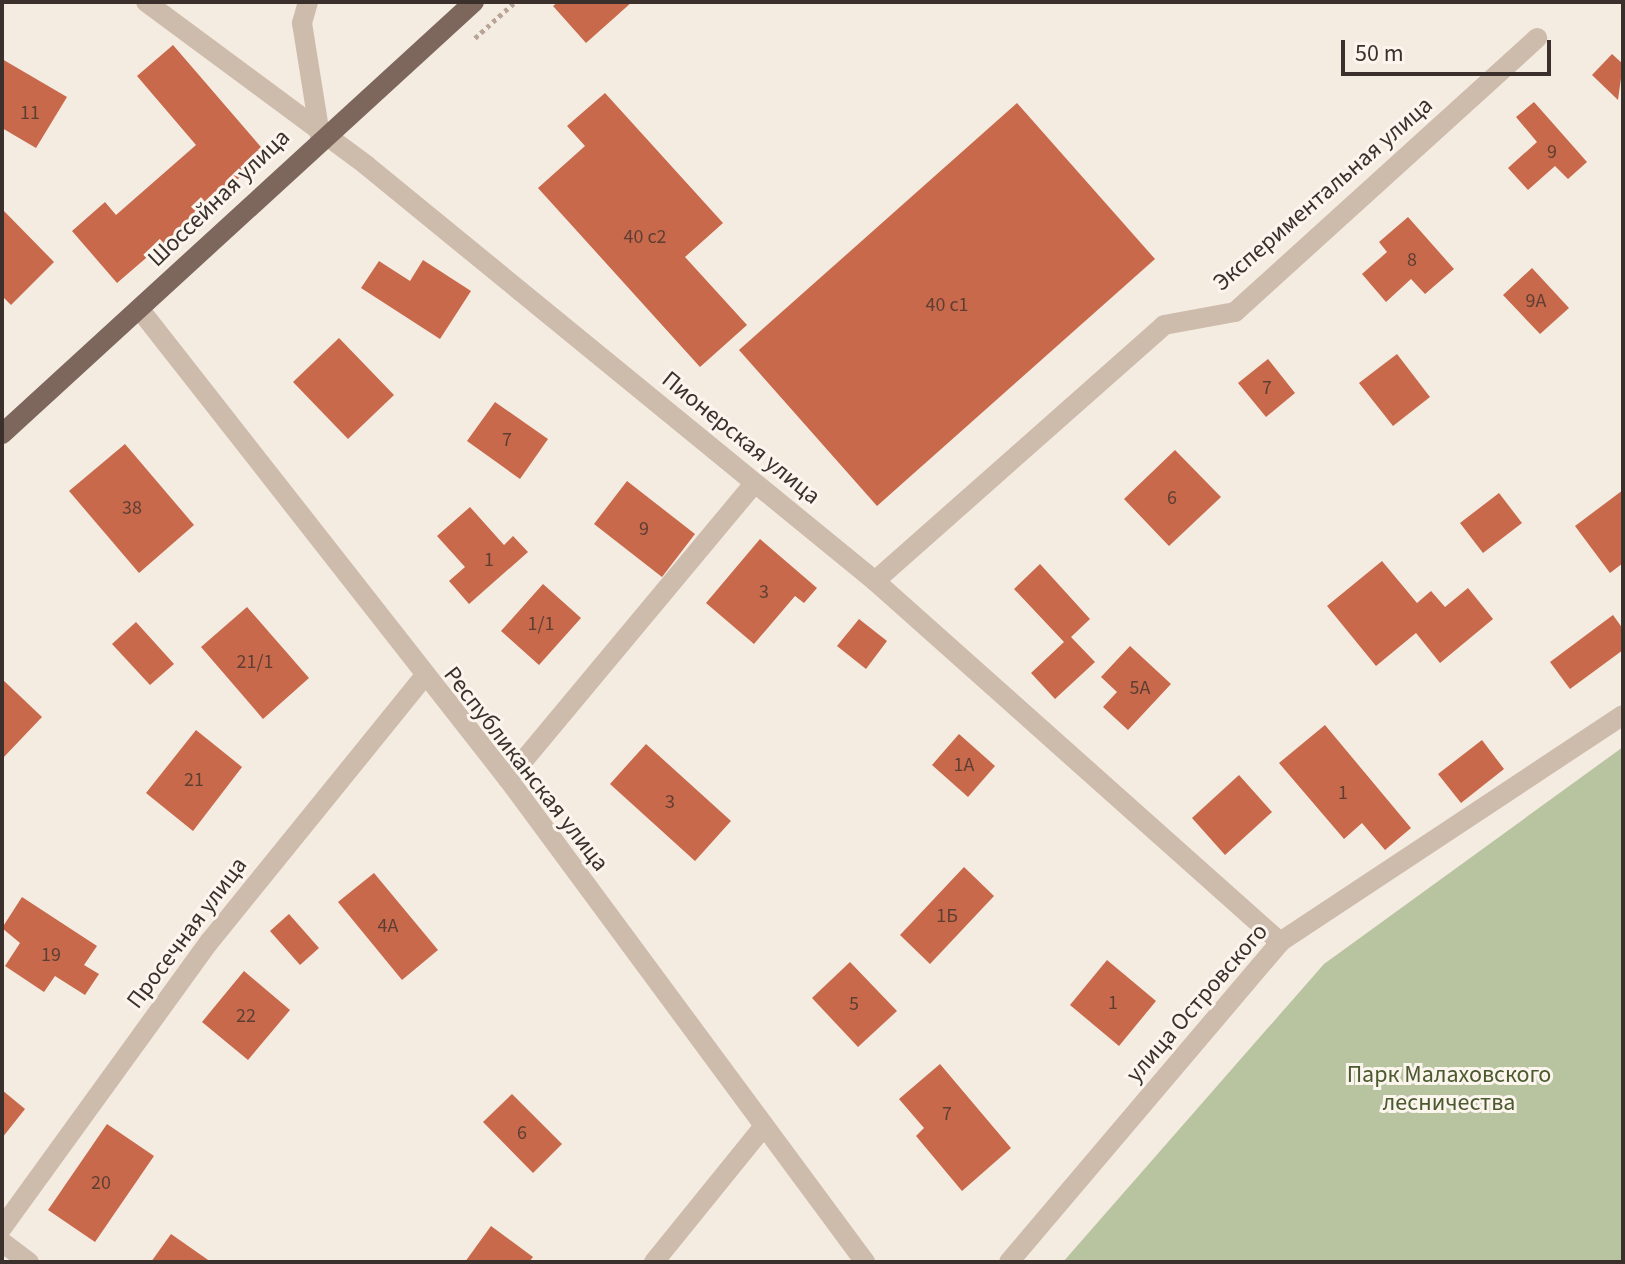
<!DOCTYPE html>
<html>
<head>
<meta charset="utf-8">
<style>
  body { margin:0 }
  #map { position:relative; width:1625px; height:1264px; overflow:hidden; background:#f4ebe1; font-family:"Source Sans 3",sans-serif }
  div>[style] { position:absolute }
  .green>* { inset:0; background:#b8c4a0 }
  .building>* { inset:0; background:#c8694b }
  .path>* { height:5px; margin-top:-2.5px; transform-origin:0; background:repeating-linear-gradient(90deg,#b9a596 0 4px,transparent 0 8px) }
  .minor>* { height:20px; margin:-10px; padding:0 10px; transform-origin:10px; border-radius:10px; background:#cdbbac }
  .major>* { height:20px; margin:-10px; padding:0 10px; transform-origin:10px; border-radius:10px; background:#7d675c }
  span { translate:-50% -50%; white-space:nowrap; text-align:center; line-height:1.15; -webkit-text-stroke:6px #fbf5ee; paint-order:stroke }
  .number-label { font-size:20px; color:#5e3e33 }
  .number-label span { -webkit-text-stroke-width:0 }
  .street-label { font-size:24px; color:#3b302b }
  .park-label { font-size:24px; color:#4a5a2e }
  .frame { position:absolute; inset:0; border:4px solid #3b302b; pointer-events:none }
  .scale { position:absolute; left:1341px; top:40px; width:210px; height:36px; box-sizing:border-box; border:4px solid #3b302b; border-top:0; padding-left:10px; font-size:24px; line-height:28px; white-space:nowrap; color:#3b302b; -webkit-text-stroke:6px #fbf5ee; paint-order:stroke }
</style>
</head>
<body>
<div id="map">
  <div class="green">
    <div style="clip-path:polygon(1623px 747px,1623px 1262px,1063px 1262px,1324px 964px)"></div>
  </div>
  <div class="building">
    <div style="clip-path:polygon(558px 2px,632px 2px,586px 43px,553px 6px)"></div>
    <div style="clip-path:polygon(173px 45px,267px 154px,117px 283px,72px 231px,105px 202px,116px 215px,196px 145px,137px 76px)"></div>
    <div style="clip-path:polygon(1612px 54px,1623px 64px,1618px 100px,1592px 75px)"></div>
    <div style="clip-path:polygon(2px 59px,67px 97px,36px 148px,2px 128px)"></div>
    <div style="clip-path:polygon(605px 93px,723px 223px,685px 257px,747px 325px,700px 367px,538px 188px,585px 146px,567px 126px)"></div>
    <div style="clip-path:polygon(1534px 102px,1587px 162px,1568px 179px,1555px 166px,1528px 190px,1508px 168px,1537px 142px,1516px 117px)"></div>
    <div style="clip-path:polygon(1017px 103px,1155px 259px,877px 506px,739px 350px)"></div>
    <div style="clip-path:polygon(2px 209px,54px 262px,11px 305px,2px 296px)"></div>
    <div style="clip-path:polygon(1408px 217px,1454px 269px,1425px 294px,1411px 279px,1386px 302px,1362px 274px,1387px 252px,1379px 242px)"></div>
    <div style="clip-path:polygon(423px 260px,471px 291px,440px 339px,361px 288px,379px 261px,410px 281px)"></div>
    <div style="clip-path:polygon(1532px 268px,1569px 308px,1540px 334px,1503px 295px)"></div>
    <div style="clip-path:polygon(339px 338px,394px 395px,348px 439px,293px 382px)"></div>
    <div style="clip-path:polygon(1397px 354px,1430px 397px,1393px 426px,1359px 383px)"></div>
    <div style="clip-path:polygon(1268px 359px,1295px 393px,1266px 417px,1238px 383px)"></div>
    <div style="clip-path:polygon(495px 402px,548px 439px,520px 479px,467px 441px)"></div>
    <div style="clip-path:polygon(125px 444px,194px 525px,139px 573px,69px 491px)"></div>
    <div style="clip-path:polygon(1175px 450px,1221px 497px,1169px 546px,1124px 499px)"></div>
    <div style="clip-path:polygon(627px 481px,695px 534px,662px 577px,594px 524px)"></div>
    <div style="clip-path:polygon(1623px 490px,1623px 563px,1610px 573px,1575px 526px)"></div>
    <div style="clip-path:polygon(1499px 493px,1522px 523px,1483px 553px,1460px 523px)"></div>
    <div style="clip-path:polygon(470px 507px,504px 545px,513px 536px,528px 552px,469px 604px,449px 581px,465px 567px,437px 536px)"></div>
    <div style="clip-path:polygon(760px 539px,817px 588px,804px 603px,795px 596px,754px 644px,706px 603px)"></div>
    <div style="clip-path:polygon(1382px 561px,1417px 603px,1431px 591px,1445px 607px,1468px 588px,1493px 619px,1440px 663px,1416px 633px,1376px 666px,1327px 606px)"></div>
    <div style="clip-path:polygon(1040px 564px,1090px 619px,1071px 637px,1095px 662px,1055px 699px,1031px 673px,1064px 642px,1014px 589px)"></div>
    <div style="clip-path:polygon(543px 584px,581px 618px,539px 665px,501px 631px)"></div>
    <div style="clip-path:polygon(247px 607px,309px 678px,263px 719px,201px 647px)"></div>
    <div style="clip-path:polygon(1613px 615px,1623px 629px,1623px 650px,1570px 689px,1550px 662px)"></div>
    <div style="clip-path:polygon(859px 619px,887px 641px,866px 669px,837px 646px)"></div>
    <div style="clip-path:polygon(136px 622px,174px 664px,150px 685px,112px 644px)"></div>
    <div style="clip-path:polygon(1130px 646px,1171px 684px,1128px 730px,1103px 707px,1117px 692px,1101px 677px)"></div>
    <div style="clip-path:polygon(2px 679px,42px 717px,2px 759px)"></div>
    <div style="clip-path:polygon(1325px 725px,1411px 828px,1385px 850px,1362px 823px,1344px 839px,1279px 763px)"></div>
    <div style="clip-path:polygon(196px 730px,242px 767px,193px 831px,146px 793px)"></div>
    <div style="clip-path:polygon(959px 734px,995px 766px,968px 797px,932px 765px)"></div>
    <div style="clip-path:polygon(1482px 740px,1504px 769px,1461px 803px,1438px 774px)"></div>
    <div style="clip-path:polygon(646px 744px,731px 821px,695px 861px,610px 784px)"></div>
    <div style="clip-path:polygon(1239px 775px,1272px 812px,1225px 855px,1192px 818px)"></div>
    <div style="clip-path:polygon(964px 867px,994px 896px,930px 964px,900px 935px)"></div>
    <div style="clip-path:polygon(374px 873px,438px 950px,402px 980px,338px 902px)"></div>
    <div style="clip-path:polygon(22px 897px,97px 946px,84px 965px,99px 974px,85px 995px,55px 976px,44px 992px,5px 966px,20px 943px,2px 928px)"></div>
    <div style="clip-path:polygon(289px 914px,319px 948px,300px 965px,270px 931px)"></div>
    <div style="clip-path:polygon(1107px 960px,1156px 1001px,1119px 1046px,1070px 1005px)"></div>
    <div style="clip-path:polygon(850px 962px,897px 1011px,858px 1047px,812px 998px)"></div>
    <div style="clip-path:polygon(244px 971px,290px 1010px,248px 1060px,202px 1022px)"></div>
    <div style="clip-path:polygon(940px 1064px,1011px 1148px,962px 1191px,916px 1136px,924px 1128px,899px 1099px)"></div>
    <div style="clip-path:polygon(2px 1090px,25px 1109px,2px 1138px)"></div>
    <div style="clip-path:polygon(512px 1094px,562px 1144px,533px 1173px,483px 1122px)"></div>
    <div style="clip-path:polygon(107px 1124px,154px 1156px,95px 1242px,48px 1210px)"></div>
    <div style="clip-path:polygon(491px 1226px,533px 1257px,529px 1262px,465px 1262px)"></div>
    <div style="clip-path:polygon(171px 1234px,211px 1262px,151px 1262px)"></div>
  </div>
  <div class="path">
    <div style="left:475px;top:38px;width:54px;rotate:-42deg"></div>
  </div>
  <div class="minor">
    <div style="left:146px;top:2px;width:274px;rotate:36.5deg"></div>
    <div style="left:366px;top:165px;width:657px;rotate:39.26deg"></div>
    <div style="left:875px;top:581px;width:543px;rotate:41.71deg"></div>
    <div style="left:308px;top:2px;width:22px;rotate:106deg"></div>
    <div style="left:302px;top:23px;width:114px;rotate:80.9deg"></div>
    <div style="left:141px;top:311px;width:595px;rotate:51.9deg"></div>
    <div style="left:508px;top:779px;width:601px;rotate:53.53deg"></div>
    <div style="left:875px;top:581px;width:386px;rotate:-41.5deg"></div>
    <div style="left:1164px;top:325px;width:72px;rotate:-10.4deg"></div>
    <div style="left:1235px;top:312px;width:408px;rotate:-42.2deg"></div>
    <div style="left:508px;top:779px;width:384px;rotate:-50.2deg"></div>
    <div style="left:2px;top:1228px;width:354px;rotate:-54.1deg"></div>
    <div style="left:210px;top:941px;width:338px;rotate:-51deg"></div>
    <div style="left:2px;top:1242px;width:34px;rotate:37deg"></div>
    <div style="left:654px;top:1262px;width:170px;rotate:-51deg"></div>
    <div style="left:1009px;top:1262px;width:419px;rotate:-49.7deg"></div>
    <div style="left:1280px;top:942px;width:411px;rotate:-33.5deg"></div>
  </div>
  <div class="major">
    <div style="left:2px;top:434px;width:640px;rotate:-42.47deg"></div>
  </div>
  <div class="number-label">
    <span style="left:30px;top:113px">11</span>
    <span style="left:1552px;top:152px">9</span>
    <span style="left:645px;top:237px">40 с2</span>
    <span style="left:1412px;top:260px">8</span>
    <span style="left:1536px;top:301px">9А</span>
    <span style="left:947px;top:305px">40 с1</span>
    <span style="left:1267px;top:388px">7</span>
    <span style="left:507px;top:440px">7</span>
    <span style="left:1172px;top:498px">6</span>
    <span style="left:132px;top:508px">38</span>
    <span style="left:644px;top:529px">9</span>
    <span style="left:489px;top:560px">1</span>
    <span style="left:764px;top:592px">3</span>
    <span style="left:541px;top:624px">1/1</span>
    <span style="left:255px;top:662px">21/1</span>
    <span style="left:1140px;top:688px">5А</span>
    <span style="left:964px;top:765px">1А</span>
    <span style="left:194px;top:780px">21</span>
    <span style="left:1343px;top:793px">1</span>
    <span style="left:670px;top:802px">3</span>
    <span style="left:947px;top:916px">1Б</span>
    <span style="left:388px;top:926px">4А</span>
    <span style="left:51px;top:955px">19</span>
    <span style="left:1113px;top:1003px">1</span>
    <span style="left:854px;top:1004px">5</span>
    <span style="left:246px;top:1016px">22</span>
    <span style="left:947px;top:1114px">7</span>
    <span style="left:522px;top:1133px">6</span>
    <span style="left:101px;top:1183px">20</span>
  </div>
  <div class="street-label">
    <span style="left:1323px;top:194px;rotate:-41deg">Экспериментальная улица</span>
    <span style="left:219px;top:198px;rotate:-44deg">Шоссейная улица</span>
    <span style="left:741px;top:438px;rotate:39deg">Пионерская улица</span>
    <span style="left:526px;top:769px;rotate:52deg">Республиканская улица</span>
    <span style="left:187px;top:933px;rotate:-53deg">Просечная улица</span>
    <span style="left:1197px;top:1003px;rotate:-49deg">улица Островского</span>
  </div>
  <div class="park-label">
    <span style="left:1449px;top:1089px">Парк Малаховского<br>лесничества</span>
  </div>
  <div class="frame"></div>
  <div class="scale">50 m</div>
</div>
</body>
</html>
